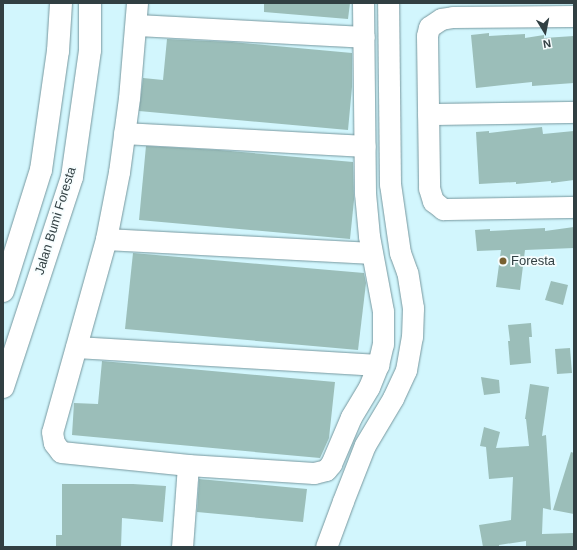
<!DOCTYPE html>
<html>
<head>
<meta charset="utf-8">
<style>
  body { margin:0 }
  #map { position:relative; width:577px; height:550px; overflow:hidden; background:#d2f6fd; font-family:Arial,sans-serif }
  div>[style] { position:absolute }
  .building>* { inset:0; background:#9bbeb9 }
  .roads { filter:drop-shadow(0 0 1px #76979e) drop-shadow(0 0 1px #76979e) }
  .minor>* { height:21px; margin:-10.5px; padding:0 10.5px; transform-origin:10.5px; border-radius:10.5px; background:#fff }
  .major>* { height:22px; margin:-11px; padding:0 11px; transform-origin:11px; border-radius:11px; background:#fff }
  .dots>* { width:11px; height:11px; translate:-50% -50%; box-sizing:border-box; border:2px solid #f6fdfe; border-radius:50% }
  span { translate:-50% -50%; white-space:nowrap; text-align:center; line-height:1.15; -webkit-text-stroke:3.5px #f6fdfe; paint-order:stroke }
  .street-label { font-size:13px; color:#313f42 }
  .poi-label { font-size:13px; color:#313f42 }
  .left { translate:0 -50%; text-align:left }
  .frame { position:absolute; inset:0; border:4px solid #313f42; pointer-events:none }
  .north { position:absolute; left:525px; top:12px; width:40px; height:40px; -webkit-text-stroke:3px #f6fdfe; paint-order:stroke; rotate:170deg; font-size:11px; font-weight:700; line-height:16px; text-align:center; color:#313f42 }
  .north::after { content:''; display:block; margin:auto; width:14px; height:18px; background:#313f42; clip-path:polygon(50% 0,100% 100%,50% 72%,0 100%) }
</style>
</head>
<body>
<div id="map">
  <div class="building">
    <div style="clip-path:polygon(264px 3px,350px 3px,348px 19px,264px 12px)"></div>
    <div style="clip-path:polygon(489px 33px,489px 36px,525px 34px,525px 38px,544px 35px,544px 38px,574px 36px,574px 83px,532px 86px,532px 82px,476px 88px,471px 35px)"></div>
    <div style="clip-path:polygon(167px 39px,232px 42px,352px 53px,352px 87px,348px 130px,139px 111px,143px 78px,163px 80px)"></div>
    <div style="clip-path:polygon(542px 127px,543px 134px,574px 131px,574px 180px,551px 183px,551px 181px,516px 184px,516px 182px,479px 184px,476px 132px,489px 131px,489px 133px)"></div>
    <div style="clip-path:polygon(146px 146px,219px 150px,353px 162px,354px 200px,350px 239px,139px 220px)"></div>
    <div style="clip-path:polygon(574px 227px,574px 248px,525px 250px,520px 290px,496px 287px,501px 250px,477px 251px,475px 230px,490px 229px,490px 231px,545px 228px,545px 231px)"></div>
    <div style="clip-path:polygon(133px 253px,364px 273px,366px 283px,358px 350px,125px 329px)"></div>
    <div style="clip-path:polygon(551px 281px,568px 285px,563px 305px,545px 300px)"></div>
    <div style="clip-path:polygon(531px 323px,532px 337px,529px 337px,531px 363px,510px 365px,508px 341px,510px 341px,508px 325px)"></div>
    <div style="clip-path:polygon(570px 348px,572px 373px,557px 374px,555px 349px)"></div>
    <div style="clip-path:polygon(102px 361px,335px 382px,329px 438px,320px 458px,72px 435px,74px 403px,98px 404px)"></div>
    <div style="clip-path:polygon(481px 377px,499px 380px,500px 393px,484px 395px)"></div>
    <div style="clip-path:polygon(530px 384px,549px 387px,542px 436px,546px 435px,551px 510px,543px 508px,542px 534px,574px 533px,574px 547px,526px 547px,526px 541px,499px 545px,499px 547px,483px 547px,479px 525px,511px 520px,513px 477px,489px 479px,486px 447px,480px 446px,484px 427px,500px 432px,496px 448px,529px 446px,526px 419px,525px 419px)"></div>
    <div style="clip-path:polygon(571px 452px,574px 453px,574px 514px,553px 510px)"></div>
    <div style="clip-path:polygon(199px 479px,307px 489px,303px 522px,197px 512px)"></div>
    <div style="clip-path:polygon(62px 484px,133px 484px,166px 486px,163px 522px,122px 518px,121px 547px,56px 547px,56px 535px,62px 535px)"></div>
  </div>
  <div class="roads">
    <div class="minor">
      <div style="left:137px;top:3px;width:95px;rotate:94.8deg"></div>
      <div style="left:129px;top:98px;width:75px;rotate:97.7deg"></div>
      <div style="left:119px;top:172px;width:68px;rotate:101deg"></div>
      <div style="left:106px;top:239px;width:200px;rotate:105.6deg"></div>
      <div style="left:52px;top:432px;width:11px;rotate:80deg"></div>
      <div style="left:54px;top:443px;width:11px;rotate:52deg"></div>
      <div style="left:61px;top:452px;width:128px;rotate:5.8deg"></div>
      <div style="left:188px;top:465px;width:126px;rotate:3.6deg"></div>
      <div style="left:314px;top:473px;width:12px;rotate:-14deg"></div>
      <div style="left:326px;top:470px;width:8px;rotate:-50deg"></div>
      <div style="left:331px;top:464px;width:51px;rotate:-66.9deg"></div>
      <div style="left:351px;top:417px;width:35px;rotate:-59deg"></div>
      <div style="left:369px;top:387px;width:24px;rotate:-68deg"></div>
      <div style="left:378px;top:365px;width:22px;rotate:-77deg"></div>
      <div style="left:383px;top:344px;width:33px;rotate:-90deg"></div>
      <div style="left:383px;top:311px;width:76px;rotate:-100.6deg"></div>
      <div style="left:369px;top:236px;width:43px;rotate:-95.3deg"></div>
      <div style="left:365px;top:193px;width:190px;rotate:-90.6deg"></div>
      <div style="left:574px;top:16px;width:121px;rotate:179.5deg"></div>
      <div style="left:453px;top:17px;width:12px;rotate:171deg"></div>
      <div style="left:441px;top:19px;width:14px;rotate:146deg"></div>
      <div style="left:429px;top:27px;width:9px;rotate:103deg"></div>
      <div style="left:427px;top:36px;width:152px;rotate:89.2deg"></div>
      <div style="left:429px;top:188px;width:14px;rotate:73deg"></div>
      <div style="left:433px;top:201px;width:13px;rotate:39deg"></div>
      <div style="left:443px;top:209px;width:131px;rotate:-0.9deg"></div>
      <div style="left:137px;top:25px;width:227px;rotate:3deg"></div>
      <div style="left:428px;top:114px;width:146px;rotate:-0.8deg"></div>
      <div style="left:124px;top:133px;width:241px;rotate:3.1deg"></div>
      <div style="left:106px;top:239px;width:266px;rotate:3deg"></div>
      <div style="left:76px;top:347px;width:303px;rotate:3.4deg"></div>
      <div style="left:182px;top:547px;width:82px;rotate:-85.8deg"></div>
      <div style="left:326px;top:547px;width:49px;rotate:-69.7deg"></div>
      <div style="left:343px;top:501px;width:60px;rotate:-68.6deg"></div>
      <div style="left:365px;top:445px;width:55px;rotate:-59.2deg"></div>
      <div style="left:393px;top:398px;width:31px;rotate:-65deg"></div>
      <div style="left:406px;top:370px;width:34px;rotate:-80deg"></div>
      <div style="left:412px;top:337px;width:29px;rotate:-88deg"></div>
      <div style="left:413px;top:308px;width:36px;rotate:-99deg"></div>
      <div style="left:407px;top:272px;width:20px;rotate:-110deg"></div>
      <div style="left:400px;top:253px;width:70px;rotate:-98.2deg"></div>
      <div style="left:390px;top:184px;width:181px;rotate:-90.6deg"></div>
    </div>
    <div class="major">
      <div style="left:3px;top:291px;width:127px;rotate:-72.6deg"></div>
      <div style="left:41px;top:170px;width:120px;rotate:-81.9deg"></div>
      <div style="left:58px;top:51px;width:48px;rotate:-86.4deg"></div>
      <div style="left:3px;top:387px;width:221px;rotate:-71.8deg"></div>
      <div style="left:72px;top:177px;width:128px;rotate:-81.9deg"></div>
      <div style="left:90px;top:50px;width:47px;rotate:-90deg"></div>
    </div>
  </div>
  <div class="dots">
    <div style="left:503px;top:261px;background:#786031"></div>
  </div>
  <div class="street-label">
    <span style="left:56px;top:221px;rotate:-73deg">Jalan Bumi Foresta</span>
  </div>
  <div class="poi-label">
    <span class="left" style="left:511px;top:261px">Foresta</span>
  </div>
  <div class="frame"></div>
  <div class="north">N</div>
</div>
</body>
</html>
